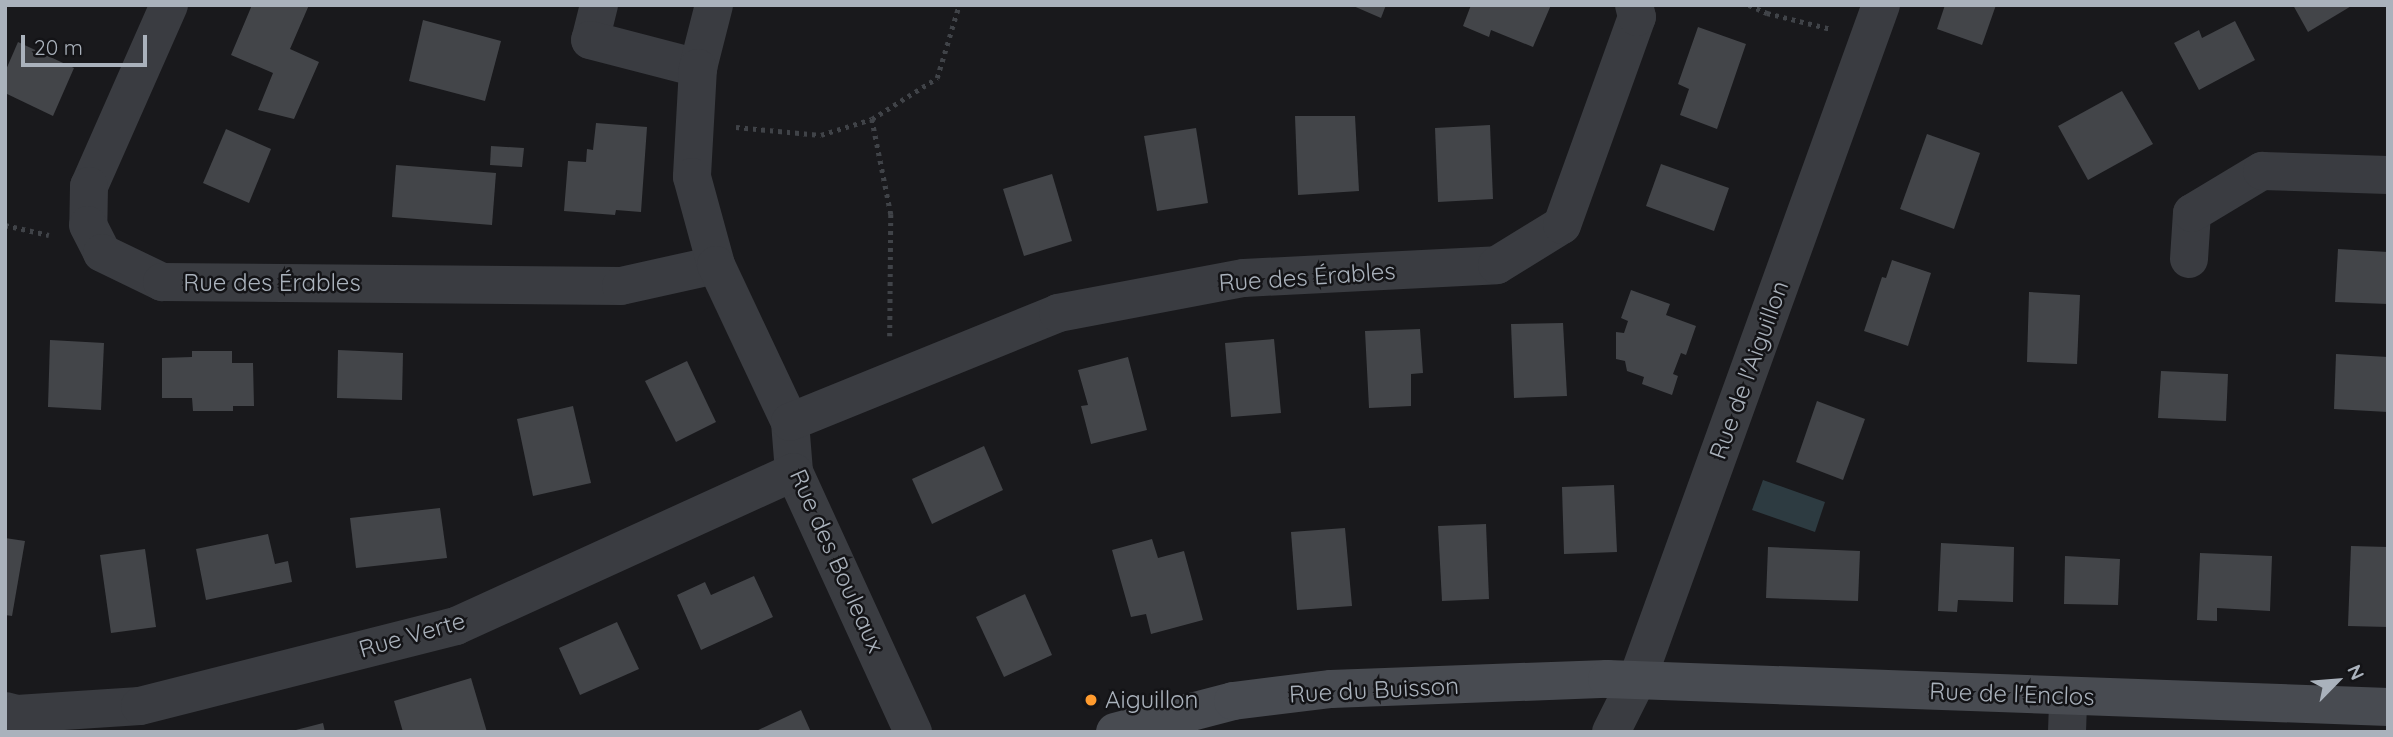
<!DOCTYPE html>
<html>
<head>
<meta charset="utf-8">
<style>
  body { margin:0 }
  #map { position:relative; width:2393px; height:737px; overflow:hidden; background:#19191c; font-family:Quicksand,sans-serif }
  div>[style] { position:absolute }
  .water>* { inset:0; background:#2d3b41 }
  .building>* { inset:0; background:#434549 }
  .path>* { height:4.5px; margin-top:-2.25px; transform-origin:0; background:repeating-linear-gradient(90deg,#404348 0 3.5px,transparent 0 8.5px) }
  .street>* { height:38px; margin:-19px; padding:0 19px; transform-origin:19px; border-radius:19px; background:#3a3c41 }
  .secondary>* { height:38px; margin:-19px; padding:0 19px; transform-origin:19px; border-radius:19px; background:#484b51 }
  .dots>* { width:19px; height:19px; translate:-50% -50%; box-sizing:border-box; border:4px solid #141417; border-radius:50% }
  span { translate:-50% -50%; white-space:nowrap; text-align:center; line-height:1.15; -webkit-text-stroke:5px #141417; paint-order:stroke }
  .street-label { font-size:24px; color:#aab2bc }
  .poi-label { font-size:24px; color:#aab2bc }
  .left { translate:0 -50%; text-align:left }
  .frame { position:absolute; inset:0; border:7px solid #aab2bc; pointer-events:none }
  .north { position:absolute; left:2302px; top:646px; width:70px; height:70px; -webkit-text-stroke:5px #141417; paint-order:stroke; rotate:65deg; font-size:19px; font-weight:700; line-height:28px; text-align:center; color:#aab2bc }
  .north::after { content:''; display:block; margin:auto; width:24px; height:32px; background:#aab2bc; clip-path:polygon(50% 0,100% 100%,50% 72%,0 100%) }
  .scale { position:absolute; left:21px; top:35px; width:126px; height:32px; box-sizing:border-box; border:4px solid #aab2bc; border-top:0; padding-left:9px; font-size:21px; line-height:24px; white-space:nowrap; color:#aab2bc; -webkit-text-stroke:5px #141417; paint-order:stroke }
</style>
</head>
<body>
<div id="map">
  <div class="water">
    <div style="clip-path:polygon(1763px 480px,1825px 502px,1815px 532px,1752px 510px)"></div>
  </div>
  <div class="building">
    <div style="clip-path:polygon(252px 5px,309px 5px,290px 49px,319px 62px,294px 119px,258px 110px,273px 73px,231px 55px)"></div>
    <div style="clip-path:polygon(1351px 5px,1386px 5px,1381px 18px)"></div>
    <div style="clip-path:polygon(1471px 5px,1551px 5px,1533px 47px,1491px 30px,1489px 37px,1463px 26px)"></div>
    <div style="clip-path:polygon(1945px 5px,1996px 5px,1982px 45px,1937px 29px)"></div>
    <div style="clip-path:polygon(2293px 5px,2353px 5px,2308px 32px)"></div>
    <div style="clip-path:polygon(423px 20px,501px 41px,485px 101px,409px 81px)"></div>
    <div style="clip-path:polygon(2235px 21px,2255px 60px,2199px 90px,2174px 43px,2199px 30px,2202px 38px)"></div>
    <div style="clip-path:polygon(1698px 27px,1746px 44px,1717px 129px,1680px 115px,1689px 89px,1678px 84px)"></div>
    <div style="clip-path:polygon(18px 42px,74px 68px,53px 116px,5px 93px,5px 72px)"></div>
    <div style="clip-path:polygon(2122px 91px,2153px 144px,2088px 180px,2058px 126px)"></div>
    <div style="clip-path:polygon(1295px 116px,1355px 116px,1359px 191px,1298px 195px)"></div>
    <div style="clip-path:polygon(596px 123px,647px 127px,641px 212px,616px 210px,615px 215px,564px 211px,568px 161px,586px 162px,587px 149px,593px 150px)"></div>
    <div style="clip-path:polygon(1490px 125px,1493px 199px,1438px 202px,1435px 128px)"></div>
    <div style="clip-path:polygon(1196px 128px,1208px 203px,1157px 211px,1144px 136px)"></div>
    <div style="clip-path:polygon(226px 129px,271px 149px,249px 203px,203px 183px)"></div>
    <div style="clip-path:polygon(1927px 134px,1980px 153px,1954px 229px,1900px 209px)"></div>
    <div style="clip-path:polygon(491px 146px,524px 148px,522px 167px,490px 165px)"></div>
    <div style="clip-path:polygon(1661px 164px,1729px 188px,1714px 231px,1646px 206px)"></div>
    <div style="clip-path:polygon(396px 165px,496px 173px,492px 225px,392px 217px)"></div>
    <div style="clip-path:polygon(1052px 174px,1072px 241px,1024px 256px,1003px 189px)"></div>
    <div style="clip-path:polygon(2338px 249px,2388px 252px,2388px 304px,2335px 302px)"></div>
    <div style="clip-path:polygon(1892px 260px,1931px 273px,1908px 346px,1864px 331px,1882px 277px,1886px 278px)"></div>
    <div style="clip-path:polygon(1631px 290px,1670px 304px,1666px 315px,1696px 326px,1686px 355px,1681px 353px,1673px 374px,1678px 376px,1672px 395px,1642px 384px,1644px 377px,1627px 371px,1625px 361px,1616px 359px,1616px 332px,1624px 333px,1628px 321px,1621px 318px)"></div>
    <div style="clip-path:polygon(2029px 292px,2080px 295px,2077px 364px,2027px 362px)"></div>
    <div style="clip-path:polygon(1563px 323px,1567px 396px,1514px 398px,1511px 324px)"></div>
    <div style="clip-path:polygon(1420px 329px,1423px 373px,1411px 374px,1411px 406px,1369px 408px,1365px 331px)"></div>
    <div style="clip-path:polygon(1274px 339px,1281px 413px,1231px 417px,1225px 343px)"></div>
    <div style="clip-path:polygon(50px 340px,104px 343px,101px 410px,48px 407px)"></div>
    <div style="clip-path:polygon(338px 350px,403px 353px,402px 400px,337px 398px)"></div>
    <div style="clip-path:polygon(192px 351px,232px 351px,232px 363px,253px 363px,254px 406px,233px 406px,233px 411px,193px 411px,192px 398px,162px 398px,162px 358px,192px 357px)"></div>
    <div style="clip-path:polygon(2336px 354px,2388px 357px,2388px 412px,2334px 409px)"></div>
    <div style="clip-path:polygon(1128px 357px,1147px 430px,1091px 444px,1081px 406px,1088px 405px,1078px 370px)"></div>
    <div style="clip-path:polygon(687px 361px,716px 422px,676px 442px,645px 381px)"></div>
    <div style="clip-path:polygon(2161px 371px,2228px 374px,2226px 421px,2158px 418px)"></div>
    <div style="clip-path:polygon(1817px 401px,1865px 419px,1843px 480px,1796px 462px)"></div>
    <div style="clip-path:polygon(573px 406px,591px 483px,533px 496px,517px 419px)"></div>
    <div style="clip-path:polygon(984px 446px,1003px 490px,932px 524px,912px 479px)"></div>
    <div style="clip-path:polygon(1614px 485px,1617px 552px,1564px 554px,1562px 487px)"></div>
    <div style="clip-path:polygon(440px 508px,447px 558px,356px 568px,350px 518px)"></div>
    <div style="clip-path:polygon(1486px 524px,1489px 599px,1442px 601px,1438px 526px)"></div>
    <div style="clip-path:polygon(1345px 528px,1352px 606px,1297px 610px,1291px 532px)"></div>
    <div style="clip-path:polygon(268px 534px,275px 564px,288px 561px,292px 582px,206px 600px,196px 549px)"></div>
    <div style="clip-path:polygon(5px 538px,25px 541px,12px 616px,5px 615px)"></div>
    <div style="clip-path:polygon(1152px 539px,1158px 558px,1184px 551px,1203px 620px,1151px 634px,1146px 614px,1131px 617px,1112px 550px)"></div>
    <div style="clip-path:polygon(1941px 543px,2014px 547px,2013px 602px,1958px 600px,1957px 612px,1938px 611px)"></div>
    <div style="clip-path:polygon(2351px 546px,2388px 547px,2388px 627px,2348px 626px)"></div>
    <div style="clip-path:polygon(1768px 547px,1860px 551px,1858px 601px,1766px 598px)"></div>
    <div style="clip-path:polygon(145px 549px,156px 627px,111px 633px,100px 555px)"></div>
    <div style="clip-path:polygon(2200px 553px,2272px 556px,2270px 611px,2217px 608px,2217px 621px,2197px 620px)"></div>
    <div style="clip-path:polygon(2065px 556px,2120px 559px,2118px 605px,2064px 604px)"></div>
    <div style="clip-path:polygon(754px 576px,773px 617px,701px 650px,677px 595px,705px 582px,711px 595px)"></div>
    <div style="clip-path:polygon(1025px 594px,1052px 655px,1004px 677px,976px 617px)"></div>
    <div style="clip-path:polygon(617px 622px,639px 669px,580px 695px,559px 648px)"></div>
    <div style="clip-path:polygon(471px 678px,487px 732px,403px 732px,394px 701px)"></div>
    <div style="clip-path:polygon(801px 710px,811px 732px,754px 732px)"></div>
    <div style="clip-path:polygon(323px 723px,325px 732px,292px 732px,292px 731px)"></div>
  </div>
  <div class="path">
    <div style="left:1749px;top:5px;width:20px;rotate:24deg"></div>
    <div style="left:1767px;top:13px;width:66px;rotate:14deg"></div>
    <div style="left:872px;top:119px;width:97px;rotate:78.7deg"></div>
    <div style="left:891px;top:214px;width:122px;rotate:90.5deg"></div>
    <div style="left:736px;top:127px;width:85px;rotate:5.4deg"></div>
    <div style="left:821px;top:135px;width:53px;rotate:-17.4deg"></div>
    <div style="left:872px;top:119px;width:77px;rotate:-32.2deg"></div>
    <div style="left:937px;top:78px;width:76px;rotate:-73.2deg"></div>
    <div style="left:5px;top:225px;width:45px;rotate:12.8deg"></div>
  </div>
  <div class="street">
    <div style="left:169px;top:5px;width:198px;rotate:113.8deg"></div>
    <div style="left:89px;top:186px;width:39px;rotate:91deg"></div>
    <div style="left:88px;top:225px;width:31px;rotate:63deg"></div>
    <div style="left:102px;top:253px;width:67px;rotate:25.8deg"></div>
    <div style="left:162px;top:282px;width:459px;rotate:0.5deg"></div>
    <div style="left:621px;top:286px;width:97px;rotate:-12.5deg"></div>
    <div style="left:599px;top:5px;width:36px;rotate:104deg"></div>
    <div style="left:590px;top:40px;width:112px;rotate:14.5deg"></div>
    <div style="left:714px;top:5px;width:65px;rotate:104.3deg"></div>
    <div style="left:698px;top:68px;width:109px;rotate:93.2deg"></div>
    <div style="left:692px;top:177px;width:91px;rotate:74.7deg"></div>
    <div style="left:716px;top:265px;width:174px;rotate:64.8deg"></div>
    <div style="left:790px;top:422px;width:50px;rotate:85.4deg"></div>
    <div style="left:794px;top:472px;width:286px;rotate:65.4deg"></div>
    <div style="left:2189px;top:259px;width:46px;rotate:-86.3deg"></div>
    <div style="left:2192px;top:213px;width:82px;rotate:-31deg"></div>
    <div style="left:2262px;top:171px;width:126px;rotate:1.8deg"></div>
    <div style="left:790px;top:422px;width:289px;rotate:-22.1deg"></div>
    <div style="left:1058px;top:313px;width:189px;rotate:-10.7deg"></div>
    <div style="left:1244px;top:278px;width:253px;rotate:-2.9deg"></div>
    <div style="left:1497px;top:265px;width:76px;rotate:-31.6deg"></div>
    <div style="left:1562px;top:225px;width:221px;rotate:-70.2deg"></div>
    <div style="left:1637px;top:17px;width:12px;rotate:-104deg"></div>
    <div style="left:5px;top:711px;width:12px;rotate:14deg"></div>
    <div style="left:17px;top:714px;width:123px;rotate:-3.7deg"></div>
    <div style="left:140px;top:706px;width:326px;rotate:-14.2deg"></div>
    <div style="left:456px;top:626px;width:371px;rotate:-24.5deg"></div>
    <div style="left:1611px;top:732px;width:58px;rotate:-63.4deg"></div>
    <div style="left:1637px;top:680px;width:718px;rotate:-70.13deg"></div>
    <div style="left:2067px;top:732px;width:36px;rotate:-88deg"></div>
  </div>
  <div class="secondary">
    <div style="left:1115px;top:732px;width:122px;rotate:-14.7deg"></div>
    <div style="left:1233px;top:701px;width:99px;rotate:-7deg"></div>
    <div style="left:1331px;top:689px;width:276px;rotate:-2.1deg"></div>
    <div style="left:1607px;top:679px;width:782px;rotate:2.05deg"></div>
  </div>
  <div class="dots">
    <div style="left:1091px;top:700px;background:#ff9b2e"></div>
  </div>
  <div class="street-label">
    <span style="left:1307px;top:277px;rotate:-4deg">Rue des Érables</span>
    <span style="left:272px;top:283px">Rue des Érables</span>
    <span style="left:1749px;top:370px;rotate:-70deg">Rue de l'Aiguillon</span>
    <span style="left:837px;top:561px;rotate:66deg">Rue des Bouleaux</span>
    <span style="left:412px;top:635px;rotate:-16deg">Rue Verte</span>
    <span style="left:1374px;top:690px;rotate:-3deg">Rue du Buisson</span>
    <span style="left:2012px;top:694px;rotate:2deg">Rue de l'Enclos</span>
  </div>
  <div class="poi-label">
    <span class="left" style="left:1105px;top:700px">Aiguillon</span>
  </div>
  <div class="frame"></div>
  <div class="north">N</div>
  <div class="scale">20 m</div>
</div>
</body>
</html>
